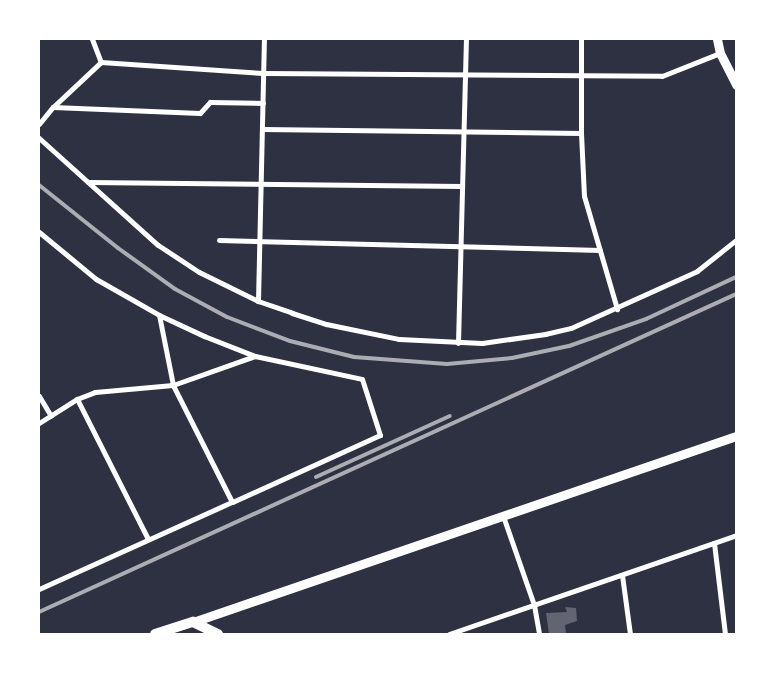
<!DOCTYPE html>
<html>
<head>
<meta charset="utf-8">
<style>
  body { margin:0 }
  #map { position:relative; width:775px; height:673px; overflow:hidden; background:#2d3142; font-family:Arial,sans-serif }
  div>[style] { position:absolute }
  .building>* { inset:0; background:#626471 }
  .minor>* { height:5px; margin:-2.5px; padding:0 2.5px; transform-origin:2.5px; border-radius:2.5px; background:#fff }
  .tertiary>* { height:9px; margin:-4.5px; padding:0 4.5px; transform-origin:4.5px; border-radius:4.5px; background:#fff }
  .secondary>* { height:9px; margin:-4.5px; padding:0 4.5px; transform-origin:4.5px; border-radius:4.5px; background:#fff }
  .primary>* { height:10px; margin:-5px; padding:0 5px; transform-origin:5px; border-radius:5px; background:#fff }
  .rail>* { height:4px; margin:-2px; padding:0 2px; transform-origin:2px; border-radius:2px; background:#abadb3 }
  span { translate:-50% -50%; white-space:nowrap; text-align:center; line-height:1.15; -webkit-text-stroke:5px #fff; paint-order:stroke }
  .frame { position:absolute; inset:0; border:40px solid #fff; pointer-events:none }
</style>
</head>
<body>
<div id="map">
  <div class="building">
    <div style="clip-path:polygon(565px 607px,576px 608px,577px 621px,565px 625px,566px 634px,549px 634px,546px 613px,567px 612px)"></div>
  </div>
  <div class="minor">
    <div style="left:92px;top:39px;width:25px;rotate:69deg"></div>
    <div style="left:581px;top:39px;width:94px;rotate:90deg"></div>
    <div style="left:581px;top:133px;width:63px;rotate:87.3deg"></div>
    <div style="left:584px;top:196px;width:118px;rotate:73.7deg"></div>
    <div style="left:101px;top:62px;width:163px;rotate:3.9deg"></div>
    <div style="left:264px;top:73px;width:398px;rotate:0.4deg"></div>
    <div style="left:662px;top:76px;width:62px;rotate:-21.6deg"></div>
    <div style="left:53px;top:107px;width:147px;rotate:2.3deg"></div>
    <div style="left:200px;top:113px;width:15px;rotate:-48deg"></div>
    <div style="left:210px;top:102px;width:53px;rotate:1.1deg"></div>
    <div style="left:39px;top:124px;width:22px;rotate:-51deg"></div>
    <div style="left:53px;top:107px;width:66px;rotate:-43.2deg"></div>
    <div style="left:262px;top:129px;width:319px;rotate:0.7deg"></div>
    <div style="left:39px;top:138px;width:160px;rotate:42deg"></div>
    <div style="left:158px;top:245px;width:49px;rotate:33.4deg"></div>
    <div style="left:199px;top:272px;width:66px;rotate:26.2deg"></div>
    <div style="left:258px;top:301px;width:36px;rotate:19deg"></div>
    <div style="left:292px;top:313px;width:36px;rotate:18deg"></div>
    <div style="left:326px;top:324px;width:75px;rotate:11.6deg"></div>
    <div style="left:399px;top:339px;width:83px;rotate:2.8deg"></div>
    <div style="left:482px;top:343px;width:64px;rotate:-8.1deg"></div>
    <div style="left:545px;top:334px;width:27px;rotate:-13deg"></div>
    <div style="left:571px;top:328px;width:138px;rotate:-24.3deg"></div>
    <div style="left:697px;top:271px;width:50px;rotate:-38.5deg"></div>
    <div style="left:88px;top:182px;width:374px;rotate:0.6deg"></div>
    <div style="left:39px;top:232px;width:74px;rotate:39.5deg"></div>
    <div style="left:96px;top:279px;width:73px;rotate:29.7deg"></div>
    <div style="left:159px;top:315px;width:50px;rotate:25deg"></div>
    <div style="left:204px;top:336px;width:55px;rotate:21.4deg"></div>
    <div style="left:255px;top:356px;width:109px;rotate:12.1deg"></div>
    <div style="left:362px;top:379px;width:59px;rotate:72.2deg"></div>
    <div style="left:380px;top:435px;width:162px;rotate:155.6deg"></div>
    <div style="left:232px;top:502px;width:131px;rotate:-116.8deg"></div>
    <div style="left:173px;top:385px;width:71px;rotate:-101.3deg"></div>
    <div style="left:219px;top:240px;width:381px;rotate:1.5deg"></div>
    <div style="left:258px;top:301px;width:262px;rotate:-88.7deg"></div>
    <div style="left:458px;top:343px;width:304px;rotate:-88.5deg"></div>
    <div style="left:39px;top:396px;width:23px;rotate:59deg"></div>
    <div style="left:39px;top:423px;width:45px;rotate:-32.3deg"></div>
    <div style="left:503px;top:516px;width:94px;rotate:70.8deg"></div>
    <div style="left:534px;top:605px;width:29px;rotate:80deg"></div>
    <div style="left:148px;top:539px;width:157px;rotate:-116.9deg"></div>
    <div style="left:77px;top:399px;width:19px;rotate:-21deg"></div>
    <div style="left:95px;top:392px;width:78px;rotate:-5.1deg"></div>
    <div style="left:173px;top:385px;width:87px;rotate:-19.5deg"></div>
    <div style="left:714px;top:543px;width:92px;rotate:83.1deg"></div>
    <div style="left:622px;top:575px;width:60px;rotate:82.3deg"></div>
    <div style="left:39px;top:589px;width:212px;rotate:-24.3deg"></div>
    <div style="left:449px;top:634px;width:304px;rotate:-19deg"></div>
  </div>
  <div class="tertiary">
    <div style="left:717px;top:39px;width:14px;rotate:78deg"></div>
    <div style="left:720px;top:53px;width:36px;rotate:63deg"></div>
  </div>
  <div class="secondary">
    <div style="left:193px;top:622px;width:574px;rotate:-18.91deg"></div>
  </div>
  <div class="primary">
    <div style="left:155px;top:634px;width:40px;rotate:-18deg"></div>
    <div style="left:193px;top:622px;width:28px;rotate:26deg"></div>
  </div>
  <div class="rail">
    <div style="left:39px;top:185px;width:101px;rotate:38.6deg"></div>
    <div style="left:118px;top:248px;width:70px;rotate:35.7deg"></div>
    <div style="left:175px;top:289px;width:59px;rotate:28.3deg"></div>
    <div style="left:227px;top:317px;width:67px;rotate:20.9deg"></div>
    <div style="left:290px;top:341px;width:66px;rotate:14deg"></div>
    <div style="left:354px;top:357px;width:93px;rotate:4.3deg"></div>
    <div style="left:447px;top:364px;width:65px;rotate:-5.3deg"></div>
    <div style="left:512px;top:358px;width:58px;rotate:-11.9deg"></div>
    <div style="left:569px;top:346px;width:82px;rotate:-19.3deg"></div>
    <div style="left:646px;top:319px;width:99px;rotate:-25deg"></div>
    <div style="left:316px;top:477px;width:147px;rotate:-24.5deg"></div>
    <div style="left:39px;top:612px;width:766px;rotate:-24.52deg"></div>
  </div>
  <div class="frame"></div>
</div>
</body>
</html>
